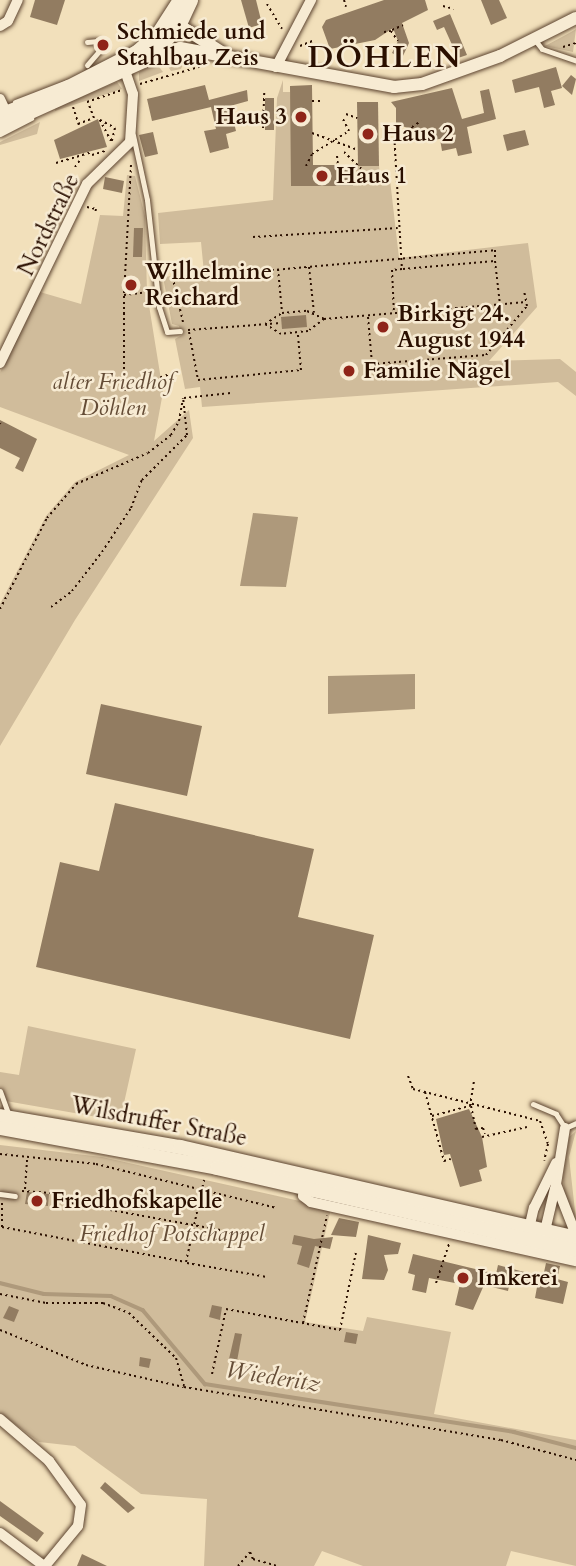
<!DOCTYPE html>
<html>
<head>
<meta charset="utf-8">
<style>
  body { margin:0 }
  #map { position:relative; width:576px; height:1566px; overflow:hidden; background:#f2e0bb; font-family:Cardo,serif }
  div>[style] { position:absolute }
  .green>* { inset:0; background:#d0bc9b }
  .water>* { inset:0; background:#ae997b }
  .stream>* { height:3.5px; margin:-1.75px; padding:0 1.75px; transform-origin:1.75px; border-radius:1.75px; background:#ae997b }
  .building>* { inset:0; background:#927c61 }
  .path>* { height:2px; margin-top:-1px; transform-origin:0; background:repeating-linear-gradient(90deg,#2a0f00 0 2px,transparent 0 5.5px) }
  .roads { filter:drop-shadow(0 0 2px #5c432f) drop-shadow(0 0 2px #5c432f) }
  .service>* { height:5px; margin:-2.5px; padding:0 2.5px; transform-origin:2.5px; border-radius:2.5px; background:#f7ebd3 }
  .minor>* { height:10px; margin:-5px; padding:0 5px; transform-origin:5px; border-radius:5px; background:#f7ebd3 }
  .tertiary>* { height:12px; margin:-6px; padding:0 6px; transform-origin:6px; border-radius:6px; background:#f7ebd3 }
  .secondary>* { height:14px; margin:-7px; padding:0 7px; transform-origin:7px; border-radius:7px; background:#f7ebd3 }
  .dots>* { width:19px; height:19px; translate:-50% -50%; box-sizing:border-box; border:4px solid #f7ebd3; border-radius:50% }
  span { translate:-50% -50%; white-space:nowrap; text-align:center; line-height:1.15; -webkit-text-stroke:5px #f7ebd3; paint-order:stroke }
  .poi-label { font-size:23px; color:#2a0f00; font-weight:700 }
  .left { translate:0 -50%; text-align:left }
  .right { translate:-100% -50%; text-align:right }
  .street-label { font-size:23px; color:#2a0f00 }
  .park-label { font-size:23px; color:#644c36; font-style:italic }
  .water-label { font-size:24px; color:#654d37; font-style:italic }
  .district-label { font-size:30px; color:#2a0f00; font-weight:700; letter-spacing:2px }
</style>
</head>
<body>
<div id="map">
  <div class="green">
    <div style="clip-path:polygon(576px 29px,573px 52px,545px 46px,571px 32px)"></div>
    <div style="clip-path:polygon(173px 55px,187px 55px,181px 69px,171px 71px,163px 59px)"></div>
    <div style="clip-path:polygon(156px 63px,163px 72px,139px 81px,139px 72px)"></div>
    <div style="clip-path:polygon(283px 80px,283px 92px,290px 92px,303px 166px,291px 166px,291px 186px,353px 186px,353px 165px,379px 166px,380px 176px,389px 176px,389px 171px,399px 258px,528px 243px,537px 307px,489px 361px,560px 359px,576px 372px,576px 396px,558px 382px,202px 407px,200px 387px,185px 389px,175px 339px,182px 335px,179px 326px,172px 324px,163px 277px,204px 273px,201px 242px,160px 244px,158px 213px,273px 200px,277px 98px)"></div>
    <div style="clip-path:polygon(117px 82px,122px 89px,55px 111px,55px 108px)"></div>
    <div style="clip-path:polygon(40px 122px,37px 134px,0 145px,0 142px)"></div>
    <div style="clip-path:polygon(127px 175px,135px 176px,145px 216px,147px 293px,163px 392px,154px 441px,189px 410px,193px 438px,75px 620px,0 746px,0 604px,46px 516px,75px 482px,129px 455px,0 407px,0 372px,40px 292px,81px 304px,100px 215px,123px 216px)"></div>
    <div style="clip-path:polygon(28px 1026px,136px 1049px,120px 1121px,0 1100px,0 1072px,19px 1075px)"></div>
    <div style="clip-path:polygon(576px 1131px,569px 1157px,576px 1220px,571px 1219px,565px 1203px,563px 1177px,569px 1137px)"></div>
    <div style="clip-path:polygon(0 1145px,102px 1157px,331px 1208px,305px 1322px,363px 1331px,367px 1317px,451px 1332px,434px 1414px,576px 1440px,576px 1566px,511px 1551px,506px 1566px,363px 1566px,322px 1551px,314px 1566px,204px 1566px,207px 1499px,141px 1494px,75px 1446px,39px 1442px,0 1413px)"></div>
  </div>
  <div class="water">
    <div style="clip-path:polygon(253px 513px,298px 517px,286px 587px,240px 586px)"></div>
    <div style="clip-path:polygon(415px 674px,415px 709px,328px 714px,328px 676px)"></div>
  </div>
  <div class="stream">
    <div style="left:0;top:1283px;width:45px;rotate:14deg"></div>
    <div style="left:44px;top:1294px;width:67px;rotate:1.7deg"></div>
    <div style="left:111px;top:1296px;width:35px;rotate:24deg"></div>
    <div style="left:143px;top:1310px;width:97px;rotate:50deg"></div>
    <div style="left:205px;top:1384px;width:313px;rotate:8.8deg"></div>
    <div style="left:514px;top:1432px;width:64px;rotate:14.5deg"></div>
  </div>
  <div class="building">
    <div style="clip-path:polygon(35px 0,65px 0,57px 25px,30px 17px)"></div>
    <div style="clip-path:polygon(241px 0,256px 0,262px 24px,249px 28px)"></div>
    <div style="clip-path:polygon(384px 0,425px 0,428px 10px,402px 23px,409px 43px,402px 58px,392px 53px,398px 41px,393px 28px,375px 40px,330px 49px,322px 27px,326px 20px)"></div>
    <div style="clip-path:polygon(481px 0,499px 0,507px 18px,491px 25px)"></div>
    <div style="clip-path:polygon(450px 14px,467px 55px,458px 58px,444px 27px,437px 30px,433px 21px)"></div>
    <div style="clip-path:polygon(556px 67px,562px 88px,551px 91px,555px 105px,544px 108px,539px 87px,515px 93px,512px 80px)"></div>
    <div style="clip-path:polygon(571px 75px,576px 79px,572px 95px,562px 86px)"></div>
    <div style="clip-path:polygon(205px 85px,209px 100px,247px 90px,248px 101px,230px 106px,236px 131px,226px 134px,229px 148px,210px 153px,204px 131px,216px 129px,211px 107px,152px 121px,147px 99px)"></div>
    <div style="clip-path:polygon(312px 85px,313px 165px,353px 165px,353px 186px,291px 186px,290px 86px)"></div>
    <div style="clip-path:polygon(452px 88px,462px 119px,484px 113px,480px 91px,489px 89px,496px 119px,467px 127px,472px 153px,458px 156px,456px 148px,442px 151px,440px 139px,416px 142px,414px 130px,396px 124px,396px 108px,391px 102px)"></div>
    <div style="clip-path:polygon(265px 98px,274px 98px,274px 130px,265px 130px)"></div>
    <div style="clip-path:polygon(357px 102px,378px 102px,379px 166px,358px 166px)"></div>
    <div style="clip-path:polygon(98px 119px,107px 147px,60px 159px,54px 140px)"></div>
    <div style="clip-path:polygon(525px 130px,529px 145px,507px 151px,503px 135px)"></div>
    <div style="clip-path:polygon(153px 132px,158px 154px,145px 157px,139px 135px)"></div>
    <div style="clip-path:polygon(105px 177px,124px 181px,122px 193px,103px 189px)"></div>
    <div style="clip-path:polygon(134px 228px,143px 228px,142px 257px,133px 257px)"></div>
    <div style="clip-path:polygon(306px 315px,307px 327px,282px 329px,281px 317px)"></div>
    <div style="clip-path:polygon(0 420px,37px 439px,23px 472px,15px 468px,20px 458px,0 448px)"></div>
    <div style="clip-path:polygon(101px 704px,202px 726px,187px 796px,86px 774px)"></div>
    <div style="clip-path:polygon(115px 803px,314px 849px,298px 917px,374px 935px,350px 1039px,36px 967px,60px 862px,99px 871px)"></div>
    <div style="clip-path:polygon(469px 1109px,482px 1137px,487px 1167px,479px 1170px,482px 1181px,460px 1187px,450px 1154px,444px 1155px,436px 1119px)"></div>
    <div style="clip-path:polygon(27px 1192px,49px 1194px,48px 1206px,25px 1204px)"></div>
    <div style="clip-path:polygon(339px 1218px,359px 1222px,356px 1237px,331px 1235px)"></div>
    <div style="clip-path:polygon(294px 1235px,314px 1239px,333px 1237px,330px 1249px,315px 1246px,309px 1268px,297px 1264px,302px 1246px,292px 1244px)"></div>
    <div style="clip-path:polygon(368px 1235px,401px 1243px,398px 1254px,384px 1255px,388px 1270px,384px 1280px,362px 1279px)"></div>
    <div style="clip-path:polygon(413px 1254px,496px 1274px,498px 1265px,543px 1277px,546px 1263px,560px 1266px,557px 1279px,568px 1282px,563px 1304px,535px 1298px,537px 1287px,510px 1281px,508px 1291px,484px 1285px,473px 1310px,455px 1305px,460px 1284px,429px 1278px,426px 1293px,412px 1290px,415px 1275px,408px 1273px)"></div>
    <div style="clip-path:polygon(212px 1305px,222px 1307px,220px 1320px,209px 1317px)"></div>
    <div style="clip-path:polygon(9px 1306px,19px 1310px,14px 1322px,3px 1318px)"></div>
    <div style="clip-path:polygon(346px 1332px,358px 1334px,356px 1344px,344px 1342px)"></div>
    <div style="clip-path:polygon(235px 1333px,242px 1334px,237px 1361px,229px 1359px)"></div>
    <div style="clip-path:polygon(140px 1357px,151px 1359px,149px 1368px,139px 1366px)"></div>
    <div style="clip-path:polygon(105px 1482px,135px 1508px,128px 1513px,100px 1488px)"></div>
    <div style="clip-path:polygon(0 1501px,44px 1533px,37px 1542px,0 1516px)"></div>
    <div style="clip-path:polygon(82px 1554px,107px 1566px,77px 1566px)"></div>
  </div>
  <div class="path">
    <div style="left:344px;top:0;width:7px;rotate:74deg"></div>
    <div style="left:267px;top:4px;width:29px;rotate:59deg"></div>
    <div style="left:443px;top:6px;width:11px;rotate:15deg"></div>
    <div style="left:392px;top:30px;width:12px;rotate:-24deg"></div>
    <div style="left:384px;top:32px;width:7px;rotate:-8deg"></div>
    <div style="left:391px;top:31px;width:12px;rotate:55deg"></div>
    <div style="left:300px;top:46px;width:16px;rotate:-22deg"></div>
    <div style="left:563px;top:47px;width:14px;rotate:-17deg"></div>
    <div style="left:340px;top:51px;width:5px;rotate:68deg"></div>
    <div style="left:140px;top:84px;width:69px;rotate:-16.1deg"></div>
    <div style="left:312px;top:101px;width:8px"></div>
    <div style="left:87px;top:102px;width:37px;rotate:-19deg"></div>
    <div style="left:73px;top:107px;width:20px;rotate:72deg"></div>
    <div style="left:346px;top:114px;width:12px;rotate:20deg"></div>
    <div style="left:78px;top:124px;width:17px;rotate:-21deg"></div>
    <div style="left:94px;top:118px;width:17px;rotate:-111deg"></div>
    <div style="left:263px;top:128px;width:35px;rotate:-88deg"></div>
    <div style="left:394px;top:132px;width:137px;rotate:86.7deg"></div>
    <div style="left:402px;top:269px;width:10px;rotate:174deg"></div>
    <div style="left:392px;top:270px;width:44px;rotate:87.4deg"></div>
    <div style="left:312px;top:133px;width:49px;rotate:20.3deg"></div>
    <div style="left:411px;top:133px;width:6px;rotate:-81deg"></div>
    <div style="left:412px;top:127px;width:11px;rotate:-34deg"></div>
    <div style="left:111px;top:141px;width:24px;rotate:-118deg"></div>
    <div style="left:100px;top:120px;width:17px;rotate:28deg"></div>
    <div style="left:115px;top:128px;width:16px;rotate:104deg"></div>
    <div style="left:344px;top:152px;width:35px;rotate:44deg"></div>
    <div style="left:92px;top:155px;width:14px;rotate:-17deg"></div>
    <div style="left:337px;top:156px;width:9px;rotate:84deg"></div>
    <div style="left:56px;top:163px;width:37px;rotate:-17deg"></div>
    <div style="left:131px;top:165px;width:130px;rotate:93.1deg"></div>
    <div style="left:124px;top:295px;width:25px;rotate:-7deg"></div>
    <div style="left:306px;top:166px;width:13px;rotate:-63deg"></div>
    <div style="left:312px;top:154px;width:44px;rotate:-31.9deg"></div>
    <div style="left:349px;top:131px;width:16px;rotate:-117deg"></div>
    <div style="left:75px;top:167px;width:9px;rotate:-54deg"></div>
    <div style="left:87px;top:207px;width:9px;rotate:13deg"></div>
    <div style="left:96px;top:209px;width:4px;rotate:104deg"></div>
    <div style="left:253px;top:237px;width:145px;rotate:-3.6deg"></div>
    <div style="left:309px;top:267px;width:46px;rotate:83.8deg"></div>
    <div style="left:278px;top:269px;width:43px;rotate:84.7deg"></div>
    <div style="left:403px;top:269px;width:92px;rotate:-5deg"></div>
    <div style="left:495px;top:261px;width:44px;rotate:83.5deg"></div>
    <div style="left:179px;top:276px;width:9px;rotate:-84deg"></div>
    <div style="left:124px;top:296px;width:94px;rotate:90deg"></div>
    <div style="left:124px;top:390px;width:55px;rotate:-19.1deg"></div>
    <div style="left:368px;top:317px;width:47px;rotate:85.1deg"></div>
    <div style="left:372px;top:364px;width:114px;rotate:-4.5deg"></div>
    <div style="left:486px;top:355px;width:64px;rotate:-50.1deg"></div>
    <div style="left:527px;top:306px;width:16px;rotate:-101deg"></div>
    <div style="left:324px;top:319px;width:20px;rotate:143deg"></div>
    <div style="left:308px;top:331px;width:27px;rotate:174deg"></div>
    <div style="left:281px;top:334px;width:19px;rotate:-148deg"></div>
    <div style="left:265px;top:324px;width:20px;rotate:-33deg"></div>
    <div style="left:282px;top:313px;width:25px;rotate:-5deg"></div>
    <div style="left:307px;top:311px;width:19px;rotate:25deg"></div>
    <div style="left:324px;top:319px;width:203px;rotate:-4.8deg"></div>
    <div style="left:183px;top:322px;width:44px;rotate:-103.1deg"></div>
    <div style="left:173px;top:279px;width:323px;rotate:-5.1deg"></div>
    <div style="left:495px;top:250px;width:11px;rotate:90deg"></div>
    <div style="left:188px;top:330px;width:93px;rotate:-4.3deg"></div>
    <div style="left:189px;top:332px;width:49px;rotate:79.4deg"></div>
    <div style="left:198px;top:380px;width:103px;rotate:-5.5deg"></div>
    <div style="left:301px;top:370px;width:38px;rotate:-95deg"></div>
    <div style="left:184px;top:398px;width:47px;rotate:-6.1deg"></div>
    <div style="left:0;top:423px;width:1px;rotate:45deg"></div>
    <div style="left:51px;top:607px;width:26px;rotate:-37deg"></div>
    <div style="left:72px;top:591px;width:49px;rotate:-52.4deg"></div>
    <div style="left:102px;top:552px;width:53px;rotate:-56.6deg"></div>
    <div style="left:131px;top:508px;width:30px;rotate:-69deg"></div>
    <div style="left:142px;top:480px;width:64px;rotate:-45deg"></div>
    <div style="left:187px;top:435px;width:36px;rotate:-96deg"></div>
    <div style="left:0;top:609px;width:102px;rotate:-62.7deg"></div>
    <div style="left:47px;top:518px;width:45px;rotate:-49.5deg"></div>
    <div style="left:76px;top:484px;width:78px;rotate:-23.3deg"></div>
    <div style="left:148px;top:453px;width:29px;rotate:-38deg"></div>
    <div style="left:171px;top:435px;width:16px;rotate:-60deg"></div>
    <div style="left:179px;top:421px;width:23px;rotate:-80deg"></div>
    <div style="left:408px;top:1076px;width:14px;rotate:69deg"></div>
    <div style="left:413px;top:1089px;width:131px;rotate:14.1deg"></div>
    <div style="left:540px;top:1121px;width:24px;rotate:71deg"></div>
    <div style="left:548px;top:1144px;width:17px;rotate:103deg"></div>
    <div style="left:425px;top:1092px;width:72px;rotate:74.6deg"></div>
    <div style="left:444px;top:1161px;width:7px;rotate:-16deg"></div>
    <div style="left:471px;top:1106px;width:24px;rotate:78deg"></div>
    <div style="left:476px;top:1129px;width:7px;rotate:-8deg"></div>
    <div style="left:483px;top:1128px;width:6px;rotate:72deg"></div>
    <div style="left:432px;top:1116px;width:39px;rotate:-15deg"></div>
    <div style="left:470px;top:1106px;width:25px;rotate:-81deg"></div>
    <div style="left:482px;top:1137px;width:46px;rotate:-12.5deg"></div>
    <div style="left:0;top:1154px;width:97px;rotate:5.9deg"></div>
    <div style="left:96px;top:1164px;width:186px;rotate:13.7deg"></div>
    <div style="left:25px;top:1189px;width:30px;rotate:-86deg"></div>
    <div style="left:22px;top:1191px;width:29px;rotate:4deg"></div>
    <div style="left:51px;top:1193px;width:23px;rotate:25deg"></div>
    <div style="left:72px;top:1203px;width:173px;rotate:10.3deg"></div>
    <div style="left:2px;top:1203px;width:24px;rotate:90deg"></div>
    <div style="left:2px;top:1227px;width:187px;rotate:10.8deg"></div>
    <div style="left:186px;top:1262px;width:84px;rotate:-77.6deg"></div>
    <div style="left:187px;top:1263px;width:81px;rotate:9.9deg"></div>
    <div style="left:436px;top:1283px;width:41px;rotate:-71.6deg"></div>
    <div style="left:0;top:1294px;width:47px;rotate:11.1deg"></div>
    <div style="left:46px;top:1303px;width:57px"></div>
    <div style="left:103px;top:1303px;width:28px;rotate:21deg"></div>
    <div style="left:129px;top:1313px;width:65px;rotate:43.8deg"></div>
    <div style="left:176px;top:1358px;width:29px;rotate:74deg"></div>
    <div style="left:303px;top:1323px;width:110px;rotate:-77.4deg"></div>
    <div style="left:0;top:1330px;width:93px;rotate:22.1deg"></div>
    <div style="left:86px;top:1365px;width:100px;rotate:12.7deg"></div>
    <div style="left:184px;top:1387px;width:321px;rotate:9.5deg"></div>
    <div style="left:501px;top:1440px;width:78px;rotate:14.9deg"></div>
    <div style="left:212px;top:1374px;width:66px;rotate:-77.8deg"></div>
    <div style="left:226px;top:1309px;width:116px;rotate:10.4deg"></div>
    <div style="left:340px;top:1330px;width:80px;rotate:-78.4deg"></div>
    <div style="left:238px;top:1566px;width:18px;rotate:-49deg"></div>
    <div style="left:250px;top:1552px;width:8px;rotate:67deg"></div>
    <div style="left:253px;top:1559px;width:25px;rotate:16deg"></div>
  </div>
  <div class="roads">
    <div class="service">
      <div style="left:535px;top:40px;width:11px;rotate:52deg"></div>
      <div style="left:542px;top:49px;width:36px;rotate:19deg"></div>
      <div style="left:87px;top:65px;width:20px;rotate:-49deg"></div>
      <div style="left:100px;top:50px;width:9px;rotate:-103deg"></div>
      <div style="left:98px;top:41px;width:11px;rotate:175deg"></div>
      <div style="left:15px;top:102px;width:56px;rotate:-21deg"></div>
      <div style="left:0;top:134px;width:35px;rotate:-27deg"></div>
      <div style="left:133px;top:135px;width:66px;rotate:77.8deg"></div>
      <div style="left:147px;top:200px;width:108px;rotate:83.6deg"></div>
      <div style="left:159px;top:307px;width:26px;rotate:72deg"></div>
      <div style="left:167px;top:332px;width:13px;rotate:-4deg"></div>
      <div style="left:0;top:1091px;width:27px;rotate:70deg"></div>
      <div style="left:533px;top:1104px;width:25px;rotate:23deg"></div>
      <div style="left:556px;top:1114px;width:17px;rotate:57deg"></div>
      <div style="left:565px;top:1128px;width:12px;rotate:-24deg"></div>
      <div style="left:0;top:1194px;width:15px;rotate:8deg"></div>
    </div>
    <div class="minor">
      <div style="left:0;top:26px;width:9px;rotate:-32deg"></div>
      <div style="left:8px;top:21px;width:23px;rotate:-65deg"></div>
      <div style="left:276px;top:67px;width:76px;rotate:-62.4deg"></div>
      <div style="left:0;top:99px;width:21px;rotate:65deg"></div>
      <div style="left:0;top:363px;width:199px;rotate:-64.1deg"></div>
      <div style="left:87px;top:184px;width:60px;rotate:-44.3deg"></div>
      <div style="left:130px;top:142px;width:48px;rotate:-86.4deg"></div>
      <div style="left:133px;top:94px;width:24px;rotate:-109deg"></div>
      <div style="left:565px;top:1128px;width:57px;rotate:99.1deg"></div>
      <div style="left:556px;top:1184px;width:55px;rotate:68.6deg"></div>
      <div style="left:306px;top:1182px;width:14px;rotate:102deg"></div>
      <div style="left:303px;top:1196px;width:10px;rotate:37deg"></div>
      <div style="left:311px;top:1202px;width:271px;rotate:12.6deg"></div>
      <div style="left:528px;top:1233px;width:26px;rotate:-77deg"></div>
      <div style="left:534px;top:1208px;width:50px;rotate:-63.9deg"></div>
      <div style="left:544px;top:1235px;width:48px;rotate:-76.8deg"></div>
      <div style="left:0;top:1419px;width:65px;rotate:40.6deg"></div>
      <div style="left:49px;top:1461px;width:54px;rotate:54deg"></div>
      <div style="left:81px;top:1505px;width:21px;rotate:98deg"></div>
      <div style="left:78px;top:1526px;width:52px;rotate:129.5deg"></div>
      <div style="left:0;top:1533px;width:55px;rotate:36.9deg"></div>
    </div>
    <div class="tertiary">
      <div style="left:171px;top:20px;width:65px;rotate:32.5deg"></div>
      <div style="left:155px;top:54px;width:26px;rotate:-13deg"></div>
      <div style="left:180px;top:48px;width:218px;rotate:10.3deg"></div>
      <div style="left:394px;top:87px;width:28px;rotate:-6deg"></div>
      <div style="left:422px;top:84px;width:83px;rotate:-19.7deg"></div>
      <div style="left:500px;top:56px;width:85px;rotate:-26.6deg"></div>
    </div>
    <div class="secondary">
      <div style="left:0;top:115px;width:61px;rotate:-21.1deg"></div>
      <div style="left:57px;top:93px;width:90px;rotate:-27.1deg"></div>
      <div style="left:137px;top:52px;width:28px;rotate:-41deg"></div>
      <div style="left:158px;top:34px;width:40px;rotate:-57.1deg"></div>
      <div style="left:0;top:126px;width:167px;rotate:-24.4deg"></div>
      <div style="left:152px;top:57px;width:43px;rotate:-49.7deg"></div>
      <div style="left:180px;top:24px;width:26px;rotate:-65deg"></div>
      <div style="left:0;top:1116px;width:183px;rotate:9.8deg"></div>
      <div style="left:180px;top:1147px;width:406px;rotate:12.9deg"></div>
      <div style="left:0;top:1128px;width:221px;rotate:10.4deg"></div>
      <div style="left:217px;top:1168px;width:368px;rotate:12.9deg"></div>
    </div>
  </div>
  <div class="dots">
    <div style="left:103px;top:45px;background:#8f2418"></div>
    <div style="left:301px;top:117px;background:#8f2418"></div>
    <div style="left:368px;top:134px;background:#8f2418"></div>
    <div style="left:322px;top:176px;background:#8f2418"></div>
    <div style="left:131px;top:285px;background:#8f2418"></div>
    <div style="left:383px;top:327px;background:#8f2418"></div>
    <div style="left:349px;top:371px;background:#8f2418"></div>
    <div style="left:37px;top:1201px;background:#8f2418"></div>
    <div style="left:463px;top:1278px;background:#8f2418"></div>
  </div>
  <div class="poi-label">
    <span class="left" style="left:117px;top:45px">Schmiede und<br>Stahlbau Zeis</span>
    <span class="right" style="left:287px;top:117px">Haus 3</span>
    <span class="left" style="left:382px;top:134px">Haus 2</span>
    <span class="left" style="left:336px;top:176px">Haus 1</span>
    <span class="left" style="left:145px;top:285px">Wilhelmine<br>Reichard</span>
    <span class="left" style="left:397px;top:327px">Birkigt 24.<br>August 1944</span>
    <span class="left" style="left:363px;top:371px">Familie Nägel</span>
    <span class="left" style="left:51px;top:1201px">Friedhofskapelle</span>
    <span class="left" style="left:477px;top:1278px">Imkerei</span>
  </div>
  <div class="street-label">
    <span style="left:49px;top:225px;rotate:-64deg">Nordstraße</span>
    <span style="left:159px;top:1122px;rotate:11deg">Wilsdruffer Straße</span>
  </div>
  <div class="park-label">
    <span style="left:113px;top:395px">alter Friedhof<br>Döhlen</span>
    <span style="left:172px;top:1234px">Friedhof Potschappel</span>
  </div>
  <div class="water-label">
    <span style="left:273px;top:1377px;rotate:9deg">Wiederitz</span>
  </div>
  <div class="district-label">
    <span style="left:385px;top:58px">DÖHLEN</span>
  </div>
</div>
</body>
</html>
